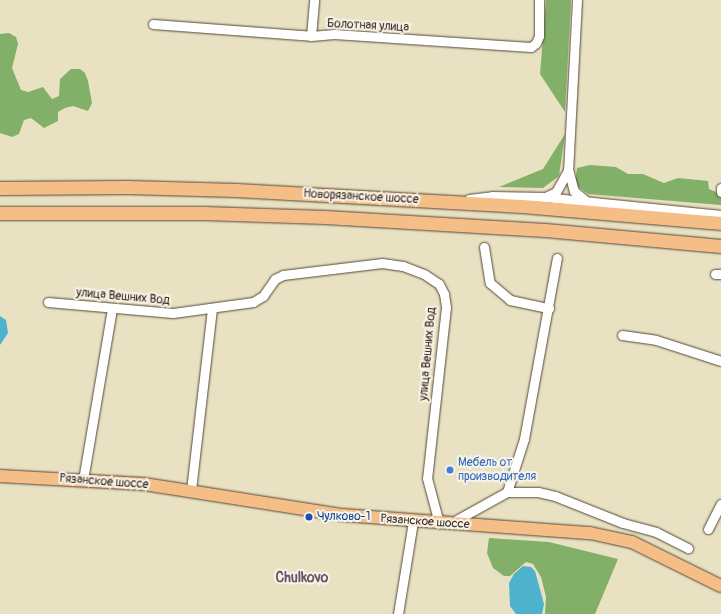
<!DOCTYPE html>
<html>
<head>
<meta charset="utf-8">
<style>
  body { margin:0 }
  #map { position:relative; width:721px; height:614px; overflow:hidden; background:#e9e2c2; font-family:Pangolin,sans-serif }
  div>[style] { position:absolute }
  .forest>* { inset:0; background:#82b069 }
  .water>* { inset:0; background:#4eb2cd }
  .roads { filter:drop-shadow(0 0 1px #554637) drop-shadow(0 0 1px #554637) }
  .minor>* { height:9px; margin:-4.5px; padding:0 4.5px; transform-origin:4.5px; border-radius:4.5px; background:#fff }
  .major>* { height:12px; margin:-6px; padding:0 6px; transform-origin:6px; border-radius:6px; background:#f6be87 }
  .highway>* { height:13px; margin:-6.5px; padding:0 6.5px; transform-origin:6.5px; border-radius:6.5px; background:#f6be87 }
  .dots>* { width:11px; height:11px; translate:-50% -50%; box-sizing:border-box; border:2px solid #f7f3e8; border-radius:50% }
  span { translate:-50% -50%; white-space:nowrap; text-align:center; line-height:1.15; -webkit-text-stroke:4px #f7f3e8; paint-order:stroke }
  .street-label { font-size:12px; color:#3b2a1e }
  .shop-label { font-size:12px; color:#366cbe }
  .left { translate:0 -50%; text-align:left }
  .transit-label { font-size:12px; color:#164399 }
  .quarter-label { font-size:14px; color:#675765; font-weight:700 }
</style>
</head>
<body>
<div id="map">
  <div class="forest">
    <div style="clip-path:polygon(546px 0,571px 0,565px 112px,540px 74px)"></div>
    <div style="clip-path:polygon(9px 33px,16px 37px,18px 44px,12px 68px,21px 90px,28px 92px,43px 87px,52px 99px,59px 96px,60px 79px,71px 69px,80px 69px,85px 73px,88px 81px,92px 103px,88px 111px,73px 106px,65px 108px,58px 112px,58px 121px,44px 128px,31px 118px,24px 120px,19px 134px,12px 137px,0 133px,0 34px)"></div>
    <div style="clip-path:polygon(565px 134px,559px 176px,543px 188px,499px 187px,543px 169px)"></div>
    <div style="clip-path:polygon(590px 165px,616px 167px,628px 174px,643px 174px,664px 183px,678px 178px,708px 181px,709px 189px,721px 194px,721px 205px,588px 194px,575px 184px,577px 168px)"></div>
    <div style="clip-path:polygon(489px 538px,549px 542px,618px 559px,595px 614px,545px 614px,546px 597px,541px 577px,533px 564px,526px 562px,510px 576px,504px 576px,493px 568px,487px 553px)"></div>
  </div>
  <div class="water">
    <div style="clip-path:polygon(0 316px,6px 320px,8px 333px,0 345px)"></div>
    <div style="clip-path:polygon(523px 566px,531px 567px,535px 571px,544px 604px,542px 614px,516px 614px,510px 606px,509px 583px,514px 574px)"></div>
  </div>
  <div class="roads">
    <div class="minor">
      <div style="left:577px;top:0;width:169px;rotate:93deg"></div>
      <div style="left:568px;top:169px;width:23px;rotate:75deg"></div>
      <div style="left:574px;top:191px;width:16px;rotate:40deg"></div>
      <div style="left:153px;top:24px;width:158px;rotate:4.3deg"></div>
      <div style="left:311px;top:36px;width:23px;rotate:-5deg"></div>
      <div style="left:334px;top:34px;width:197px;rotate:3.8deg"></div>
      <div style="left:531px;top:47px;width:6px;rotate:-39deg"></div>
      <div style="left:536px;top:43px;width:8px;rotate:-67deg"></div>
      <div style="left:539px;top:36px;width:36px;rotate:-90deg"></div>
      <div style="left:311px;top:36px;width:36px;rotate:-85deg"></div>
      <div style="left:721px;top:192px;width:4px;rotate:-90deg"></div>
      <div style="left:545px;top:197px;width:12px;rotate:-24deg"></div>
      <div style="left:556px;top:192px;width:23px;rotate:-61deg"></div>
      <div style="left:469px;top:199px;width:23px;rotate:-7deg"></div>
      <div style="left:492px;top:196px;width:52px;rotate:1.1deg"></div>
      <div style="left:544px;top:197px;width:178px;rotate:5.8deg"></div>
      <div style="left:484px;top:247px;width:36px;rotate:81deg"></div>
      <div style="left:490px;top:283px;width:26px;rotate:40deg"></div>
      <div style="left:510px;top:300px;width:40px;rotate:12deg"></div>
      <div style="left:715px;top:274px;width:6px"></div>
      <div style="left:48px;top:302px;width:125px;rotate:5deg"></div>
      <div style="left:173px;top:313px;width:81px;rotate:-7.8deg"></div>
      <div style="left:253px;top:302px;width:12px;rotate:-31deg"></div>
      <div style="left:263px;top:296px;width:21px;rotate:-55deg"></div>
      <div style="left:275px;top:279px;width:9px;rotate:-27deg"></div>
      <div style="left:283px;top:275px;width:100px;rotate:-6.9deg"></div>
      <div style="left:382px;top:263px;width:21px;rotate:8deg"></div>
      <div style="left:403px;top:266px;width:22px;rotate:21deg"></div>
      <div style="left:424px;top:274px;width:18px;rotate:34deg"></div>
      <div style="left:439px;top:284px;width:11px;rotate:63deg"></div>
      <div style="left:444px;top:294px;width:13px;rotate:81deg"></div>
      <div style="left:446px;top:307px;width:172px;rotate:96.3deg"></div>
      <div style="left:427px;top:478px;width:47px;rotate:75.1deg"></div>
      <div style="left:622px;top:335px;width:34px;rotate:8deg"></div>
      <div style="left:656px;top:340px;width:68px;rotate:17.9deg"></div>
      <div style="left:83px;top:480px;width:173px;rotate:-80.4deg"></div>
      <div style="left:191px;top:490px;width:182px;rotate:-83.4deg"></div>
      <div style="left:507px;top:492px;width:31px"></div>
      <div style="left:538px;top:492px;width:17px;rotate:13deg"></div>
      <div style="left:555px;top:496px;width:73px;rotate:21.7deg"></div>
      <div style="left:623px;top:523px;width:34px;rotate:15deg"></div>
      <div style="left:656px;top:532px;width:36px;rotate:27deg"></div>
      <div style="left:451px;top:523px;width:64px;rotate:-29deg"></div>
      <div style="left:507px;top:492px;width:56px;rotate:-72.2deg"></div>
      <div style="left:524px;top:439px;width:184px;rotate:-79.7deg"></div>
      <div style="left:708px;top:529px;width:28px;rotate:-63deg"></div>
      <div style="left:398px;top:614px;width:94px;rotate:-80.8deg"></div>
    </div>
    <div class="major">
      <div style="left:0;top:476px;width:144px;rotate:3.2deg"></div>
      <div style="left:144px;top:484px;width:201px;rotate:8.9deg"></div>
      <div style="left:343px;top:515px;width:248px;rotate:4.2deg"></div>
      <div style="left:590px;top:533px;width:43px;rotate:12.1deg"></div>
      <div style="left:632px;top:542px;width:99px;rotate:26.3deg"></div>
    </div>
    <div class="highway">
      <div style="left:0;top:188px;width:128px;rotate:-0.4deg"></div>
      <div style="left:128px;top:187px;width:108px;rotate:1.6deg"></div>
      <div style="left:236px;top:190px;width:286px;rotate:3.2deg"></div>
      <div style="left:522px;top:206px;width:200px;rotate:4.9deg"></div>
      <div style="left:0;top:213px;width:204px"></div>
      <div style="left:204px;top:213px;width:121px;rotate:1.9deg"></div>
      <div style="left:325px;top:217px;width:220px;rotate:3.4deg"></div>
      <div style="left:545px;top:230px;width:177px;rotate:5.2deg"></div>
    </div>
  </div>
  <div class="dots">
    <div style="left:450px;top:470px;background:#3f7fe0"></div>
    <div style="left:309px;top:517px;background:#1a4fb4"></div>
  </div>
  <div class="street-label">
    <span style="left:368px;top:26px;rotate:3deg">Болотная улица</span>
    <span style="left:361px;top:197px;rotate:3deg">Новорязанское шоссе</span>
    <span style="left:123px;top:297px;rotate:5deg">улица Вешних Вод</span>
    <span style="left:428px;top:354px;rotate:-85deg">улица Вешних Вод</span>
    <span style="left:104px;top:482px;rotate:4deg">Рязанское шоссе</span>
    <span style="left:425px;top:522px;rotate:4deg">Рязанское шоссе</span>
  </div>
  <div class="shop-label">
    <span class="left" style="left:458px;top:470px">Мебель от<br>производителя</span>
  </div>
  <div class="transit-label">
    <span class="left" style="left:317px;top:517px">Чулково-1</span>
  </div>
  <div class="quarter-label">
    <span style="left:302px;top:578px">Chulkovo</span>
  </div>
</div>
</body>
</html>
